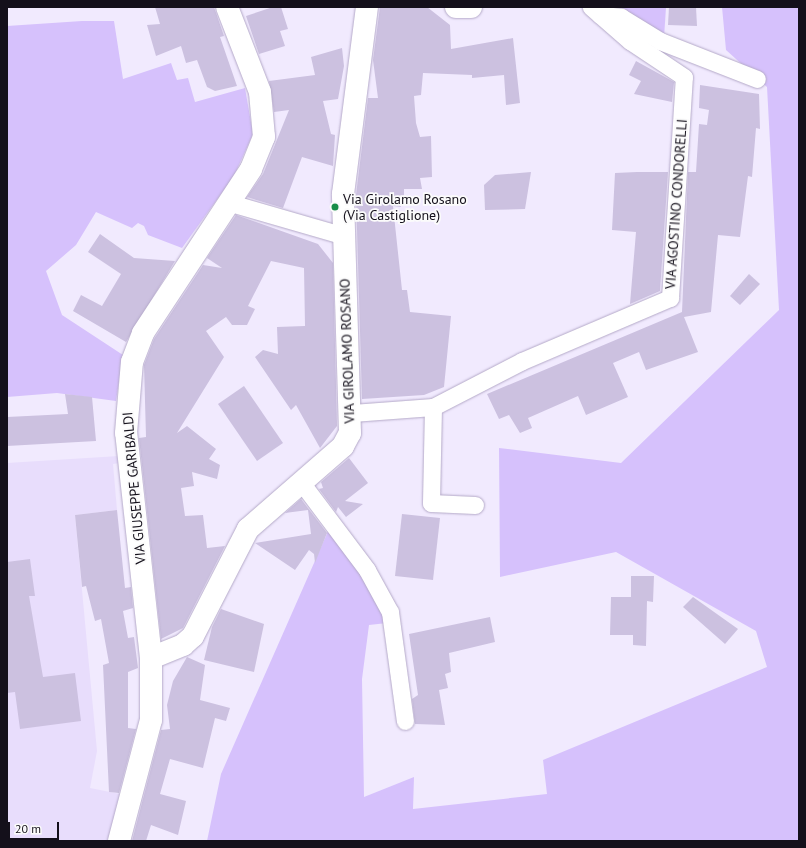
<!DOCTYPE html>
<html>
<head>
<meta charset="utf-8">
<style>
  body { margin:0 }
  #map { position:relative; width:806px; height:848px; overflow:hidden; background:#f1eafe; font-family:"PT Sans",sans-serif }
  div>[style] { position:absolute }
  .built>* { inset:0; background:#e8ddfc }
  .green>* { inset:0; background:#d6c1fc }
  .building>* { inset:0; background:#ccc1e0 }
  .roads { filter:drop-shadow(0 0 1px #b4a9c8) drop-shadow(0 0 1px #b4a9c8) }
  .minor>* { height:17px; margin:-8.5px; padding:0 8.5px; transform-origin:8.5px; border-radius:8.5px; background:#fff }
  .secondary>* { height:22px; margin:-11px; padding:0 11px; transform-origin:11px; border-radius:11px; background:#fff }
  .dots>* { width:11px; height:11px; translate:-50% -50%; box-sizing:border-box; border:2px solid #fbfbfb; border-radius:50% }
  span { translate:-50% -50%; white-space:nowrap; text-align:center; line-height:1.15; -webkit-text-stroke:3.5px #fbfbfb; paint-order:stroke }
  .poi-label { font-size:14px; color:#14101b }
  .left { translate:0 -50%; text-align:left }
  .street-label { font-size:14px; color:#14101b }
  .frame { position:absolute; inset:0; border:8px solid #14101b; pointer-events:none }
  .scale { position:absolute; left:8px; top:822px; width:51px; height:18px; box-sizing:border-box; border:2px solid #14101b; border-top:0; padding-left:5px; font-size:12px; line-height:14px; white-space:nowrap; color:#14101b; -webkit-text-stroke:3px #fbfbfb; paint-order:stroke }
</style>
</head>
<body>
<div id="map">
  <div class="built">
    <div style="clip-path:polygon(119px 456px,120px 463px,113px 464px,117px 510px,75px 515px,97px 751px,90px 788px,120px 794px,145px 789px,129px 841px,7px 841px,7px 463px)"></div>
  </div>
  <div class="green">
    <div style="clip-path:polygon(622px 7px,666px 7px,664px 38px)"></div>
    <div style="clip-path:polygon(722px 7px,799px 7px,799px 841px,207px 841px,221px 774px,329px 529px,364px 577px,387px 623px,369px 625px,362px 679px,364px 797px,414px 777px,413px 809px,547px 794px,543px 760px,767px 667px,756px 631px,616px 552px,500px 577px,499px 448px,621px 463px,779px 310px,767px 87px,726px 50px)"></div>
    <div style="clip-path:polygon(82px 21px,114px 21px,123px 79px,171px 63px,177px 80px,188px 78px,195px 102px,245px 88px,253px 134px,234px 176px,182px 248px,148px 235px,144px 226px,138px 223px,132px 228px,96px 212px,76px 245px,46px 271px,62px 315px,123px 355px,116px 401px,57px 393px,7px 397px,7px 26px)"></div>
  </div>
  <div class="building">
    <div style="clip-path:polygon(155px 7px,214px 7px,224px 36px,220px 37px,237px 86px,215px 91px,207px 87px,197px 60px,186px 63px,181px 46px,156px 56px,147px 25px,160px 24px)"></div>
    <div style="clip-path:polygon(273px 7px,281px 7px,288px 29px,280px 31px,285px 46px,259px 54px,246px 16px)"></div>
    <div style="clip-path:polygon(380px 7px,427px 7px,450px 25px,451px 49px,513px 38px,520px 103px,506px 105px,504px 75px,472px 78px,472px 75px,423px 73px,421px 95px,414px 96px,416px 123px,420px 137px,431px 136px,432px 177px,420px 178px,422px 189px,404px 189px,404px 196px,399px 196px,401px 207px,393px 206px,402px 290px,407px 290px,410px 312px,451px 316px,444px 387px,424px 395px,362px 399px,356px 195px,368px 98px,378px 98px,373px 60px)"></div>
    <div style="clip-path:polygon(669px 7px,696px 7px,697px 26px,668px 25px)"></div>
    <div style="clip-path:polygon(342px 48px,344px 66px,338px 99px,323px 101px,331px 134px,335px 135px,333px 166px,302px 157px,283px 208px,247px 197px,263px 174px,289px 110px,274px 112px,269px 81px,315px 75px,311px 57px)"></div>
    <div style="clip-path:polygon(636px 61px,674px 82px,672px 102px,634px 94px,641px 81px,629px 75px)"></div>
    <div style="clip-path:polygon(700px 85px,759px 94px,760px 129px,756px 128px,752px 177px,748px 176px,740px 237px,718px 235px,711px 312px,684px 317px,698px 352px,646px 370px,639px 352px,613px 363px,628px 397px,586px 415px,578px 396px,528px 418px,532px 428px,520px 433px,509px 415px,499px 419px,487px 394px,682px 312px,688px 172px,696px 172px,699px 124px,707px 125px,709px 110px,699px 108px)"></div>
    <div style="clip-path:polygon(531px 172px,525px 209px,485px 210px,484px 185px,495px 175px)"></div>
    <div style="clip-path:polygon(637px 172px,668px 172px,660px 291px,630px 304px,636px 232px,612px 230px,615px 173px)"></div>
    <div style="clip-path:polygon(236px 215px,318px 244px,333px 263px,337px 426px,320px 448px,296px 405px,291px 410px,255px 357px,263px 350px,278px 354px,277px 327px,305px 326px,304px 268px,271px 261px,248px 306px,255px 309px,247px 325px,232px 325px,226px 317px,206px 331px,224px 357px,177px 433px,187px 426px,216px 449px,209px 459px,220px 465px,217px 479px,192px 472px,194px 486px,181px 488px,185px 516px,203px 515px,207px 548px,225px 546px,183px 628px,161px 639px,139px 438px,146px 437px,144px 365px,154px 339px,203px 265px,222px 268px,207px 258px)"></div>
    <div style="clip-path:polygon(100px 234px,134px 258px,175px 261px,126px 342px,73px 311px,81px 295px,102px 306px,121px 274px,88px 252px)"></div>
    <div style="clip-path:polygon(749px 274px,760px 284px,740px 305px,730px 296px)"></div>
    <div style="clip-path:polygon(244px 386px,283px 443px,257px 461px,218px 404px)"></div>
    <div style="clip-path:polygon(65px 394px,92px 397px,96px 441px,7px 446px,7px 417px,68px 414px)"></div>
    <div style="clip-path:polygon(349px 458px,368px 483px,345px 501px,363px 504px,346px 517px,338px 507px,336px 512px,319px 489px,323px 488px,321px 482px)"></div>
    <div style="clip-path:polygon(301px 499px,327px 533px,315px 563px,314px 554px,309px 550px,295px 570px,255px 543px,311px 534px,308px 510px,285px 513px)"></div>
    <div style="clip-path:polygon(117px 510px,125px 588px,131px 587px,133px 608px,123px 611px,128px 638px,134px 637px,138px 668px,128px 672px,128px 728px,136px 729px,119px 793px,109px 792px,103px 665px,109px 663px,101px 619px,95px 621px,86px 586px,82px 587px,75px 515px)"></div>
    <div style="clip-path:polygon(402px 514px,440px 518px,433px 580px,395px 576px)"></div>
    <div style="clip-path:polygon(30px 559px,35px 596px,29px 596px,43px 677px,75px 673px,81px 721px,20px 729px,15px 692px,7px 693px,7px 562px)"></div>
    <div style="clip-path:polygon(631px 576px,654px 576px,653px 602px,647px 601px,646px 646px,633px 645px,633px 635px,610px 635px,611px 597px,631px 597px)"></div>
    <div style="clip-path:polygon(693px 597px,738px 629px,725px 644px,683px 607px)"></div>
    <div style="clip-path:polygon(221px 609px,264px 624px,254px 672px,204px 660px,212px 627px)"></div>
    <div style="clip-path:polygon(490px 617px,495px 642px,449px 653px,451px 672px,445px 674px,448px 688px,439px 690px,445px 725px,415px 724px,412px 699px,418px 695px,409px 634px)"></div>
    <div style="clip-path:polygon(187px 657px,205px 665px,200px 700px,230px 708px,226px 721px,215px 718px,203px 768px,170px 759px,160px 794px,186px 801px,178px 835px,151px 825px,146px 841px,132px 841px,161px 730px,170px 729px,167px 705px,173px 681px)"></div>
  </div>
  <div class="roads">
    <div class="minor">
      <div style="left:600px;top:15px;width:21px;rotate:5deg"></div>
      <div style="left:621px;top:17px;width:46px;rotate:31.6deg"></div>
      <div style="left:660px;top:41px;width:104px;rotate:21.4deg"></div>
      <div style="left:227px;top:202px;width:119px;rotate:16.1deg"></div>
      <div style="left:433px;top:407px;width:96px;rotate:91.2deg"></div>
      <div style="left:431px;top:503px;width:44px;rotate:2.6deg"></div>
      <div style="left:352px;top:413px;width:81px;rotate:-4.2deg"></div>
      <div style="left:433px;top:407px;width:100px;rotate:-27.3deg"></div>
      <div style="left:522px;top:361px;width:161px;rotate:-23.1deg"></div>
      <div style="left:670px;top:298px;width:221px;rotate:-86.4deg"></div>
      <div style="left:684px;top:77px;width:65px;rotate:-146.3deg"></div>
      <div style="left:630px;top:41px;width:52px;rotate:-138.9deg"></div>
      <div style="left:301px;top:482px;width:110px;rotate:53.1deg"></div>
      <div style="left:367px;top:570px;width:48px;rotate:61.3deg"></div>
      <div style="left:390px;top:612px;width:110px;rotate:82.2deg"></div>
    </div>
    <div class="secondary">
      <div style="left:456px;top:7px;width:15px"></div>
      <div style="left:151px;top:658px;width:35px;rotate:-22deg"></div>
      <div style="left:183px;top:645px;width:13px;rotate:-42deg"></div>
      <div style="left:193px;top:636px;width:120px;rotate:-62.8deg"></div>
      <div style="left:248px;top:529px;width:126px;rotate:-41.1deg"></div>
      <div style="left:343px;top:446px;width:15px;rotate:-62deg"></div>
      <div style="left:350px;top:433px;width:239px;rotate:-91.7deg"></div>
      <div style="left:343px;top:194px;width:189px;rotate:-82.7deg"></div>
      <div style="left:119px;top:841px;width:125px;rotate:-75.2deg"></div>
      <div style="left:151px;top:720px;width:62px;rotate:-90deg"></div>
      <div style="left:151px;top:658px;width:226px;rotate:-96.3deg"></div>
      <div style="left:126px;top:433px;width:71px;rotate:-85.2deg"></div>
      <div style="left:132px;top:362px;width:31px;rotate:-69deg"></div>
      <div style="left:143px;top:333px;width:196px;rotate:-56.6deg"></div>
      <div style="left:251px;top:169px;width:35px;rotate:-68deg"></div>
      <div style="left:264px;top:137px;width:45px;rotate:-95.1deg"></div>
      <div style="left:260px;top:92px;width:91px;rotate:-111.2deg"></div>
    </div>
  </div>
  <div class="dots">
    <div style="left:335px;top:207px;background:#198e49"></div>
  </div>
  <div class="poi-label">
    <span class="left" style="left:343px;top:207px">Via Girolamo Rosano<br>(Via Castiglione)</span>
  </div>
  <div class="street-label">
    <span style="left:676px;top:204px;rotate:-86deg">VIA AGOSTINO CONDORELLI</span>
    <span style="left:347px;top:351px;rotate:-92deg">VIA GIROLAMO ROSANO</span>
    <span style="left:134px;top:488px;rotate:-95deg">VIA GIUSEPPE GARIBALDI</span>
  </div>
  <div class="frame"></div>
  <div class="scale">20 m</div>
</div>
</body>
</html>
